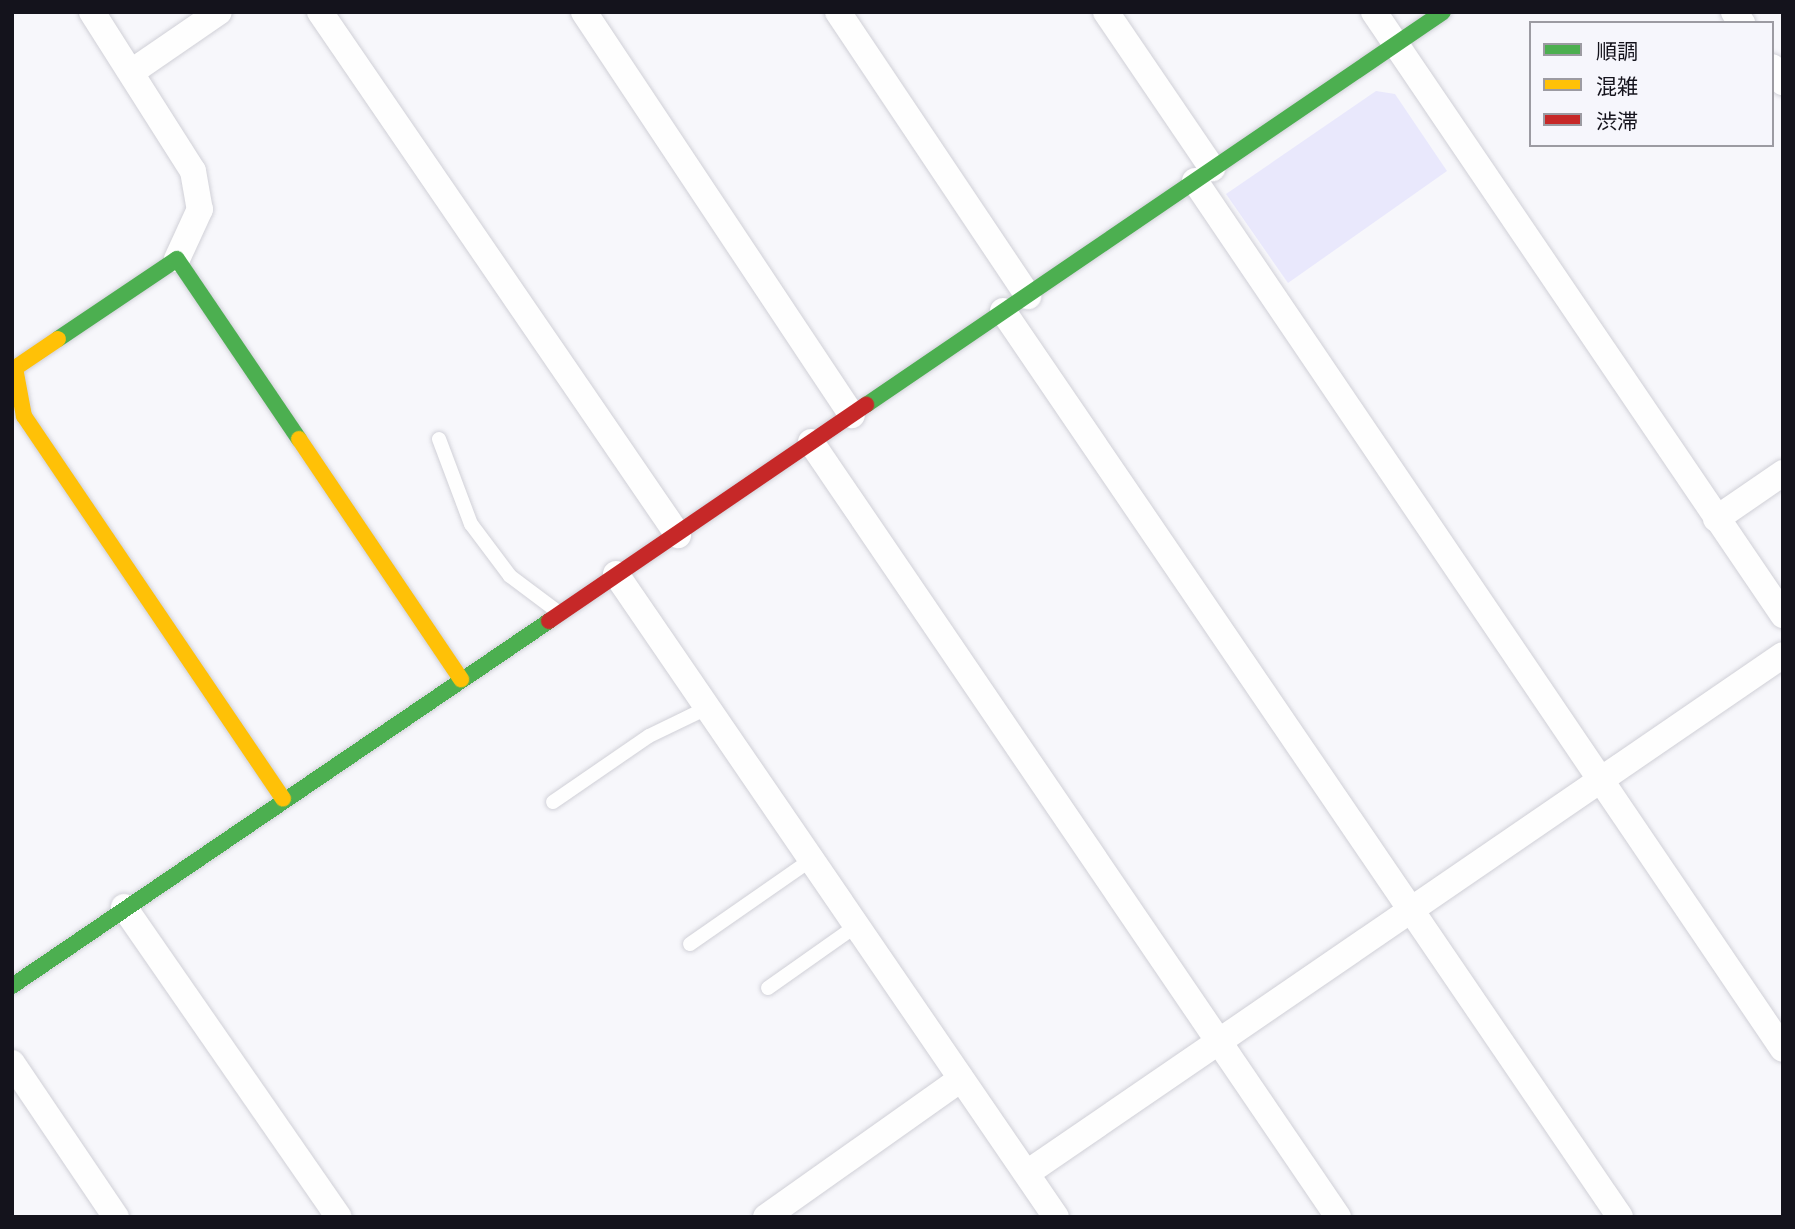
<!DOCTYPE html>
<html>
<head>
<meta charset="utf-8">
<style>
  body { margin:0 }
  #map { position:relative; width:1795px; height:1229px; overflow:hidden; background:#f7f7fb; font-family:"Playfair Display","Noto Sans JP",serif }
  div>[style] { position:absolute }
  .green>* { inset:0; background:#e9e8fc }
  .roads { filter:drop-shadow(0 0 2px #d0d0d7) drop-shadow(0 0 2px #d0d0d7) }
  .lane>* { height:14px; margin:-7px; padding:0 7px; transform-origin:7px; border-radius:7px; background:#fefefe }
  .street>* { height:26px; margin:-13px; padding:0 13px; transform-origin:13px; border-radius:13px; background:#fefefe }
  .fast>* { height:16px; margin:-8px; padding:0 8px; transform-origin:8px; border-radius:8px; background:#4caf50 }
  .slow>* { height:16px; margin:-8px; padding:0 8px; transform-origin:8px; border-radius:8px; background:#ffc107 }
  .jam>* { height:16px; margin:-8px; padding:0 8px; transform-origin:8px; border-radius:8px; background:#c62828 }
  span { translate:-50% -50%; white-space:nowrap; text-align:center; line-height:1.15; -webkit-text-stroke:6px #f6f6fc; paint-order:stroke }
  .frame { position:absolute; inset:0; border:14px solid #14131c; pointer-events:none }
  .legend { position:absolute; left:1529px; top:21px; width:245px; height:126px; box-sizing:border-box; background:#f6f6fc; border:2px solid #9c9ba2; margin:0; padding:9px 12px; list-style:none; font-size:21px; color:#14131c }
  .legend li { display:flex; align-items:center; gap:14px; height:35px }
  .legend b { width:35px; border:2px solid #9c9ba2 }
</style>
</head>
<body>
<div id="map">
  <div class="green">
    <div style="clip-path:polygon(1376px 91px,1395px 94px,1447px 171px,1288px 283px,1226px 194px)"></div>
  </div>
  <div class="roads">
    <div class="lane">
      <div style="left:439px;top:439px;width:91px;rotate:69.4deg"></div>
      <div style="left:471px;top:524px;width:65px;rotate:53.1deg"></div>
      <div style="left:510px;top:576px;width:60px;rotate:36.9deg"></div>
      <div style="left:553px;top:802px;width:116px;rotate:-34.5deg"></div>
      <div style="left:649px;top:736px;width:64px;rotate:-25.8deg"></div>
      <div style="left:690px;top:944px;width:147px;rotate:-34.8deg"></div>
      <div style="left:768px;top:988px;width:108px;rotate:-35.2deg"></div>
    </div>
    <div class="street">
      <div style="left:92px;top:12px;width:188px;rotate:57.6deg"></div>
      <div style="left:193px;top:171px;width:39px;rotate:80deg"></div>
      <div style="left:200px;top:209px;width:55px;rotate:114.7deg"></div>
      <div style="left:320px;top:12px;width:634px;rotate:55.61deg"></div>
      <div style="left:584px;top:12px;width:484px;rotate:56.4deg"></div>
      <div style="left:838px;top:12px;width:342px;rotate:56.2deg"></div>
      <div style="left:1106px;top:12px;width:189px;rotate:55.8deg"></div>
      <div style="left:1374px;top:12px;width:729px;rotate:55.85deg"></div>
      <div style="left:1734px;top:12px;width:14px;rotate:54deg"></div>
      <div style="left:1772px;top:67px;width:19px;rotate:54deg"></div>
      <div style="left:133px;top:71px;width:104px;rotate:-34.5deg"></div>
      <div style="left:1195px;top:181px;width:1048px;rotate:55.89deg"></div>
      <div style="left:1003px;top:311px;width:1096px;rotate:55.74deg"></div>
      <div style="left:811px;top:442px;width:937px;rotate:55.78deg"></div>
      <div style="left:1716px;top:519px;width:81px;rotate:-34.5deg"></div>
      <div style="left:616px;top:574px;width:779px;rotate:55.62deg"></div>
      <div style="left:124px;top:907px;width:377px;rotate:55.3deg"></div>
      <div style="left:12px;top:1063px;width:186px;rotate:56deg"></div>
      <div style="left:1027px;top:1173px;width:916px;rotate:-34.42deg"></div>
      <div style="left:766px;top:1217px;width:239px;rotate:-35.3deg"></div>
    </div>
    <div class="fast">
      <div style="left:58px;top:339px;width:143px;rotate:-33.9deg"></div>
      <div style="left:177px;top:259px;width:217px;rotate:55.9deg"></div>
      <div style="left:866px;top:405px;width:698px;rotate:-34.26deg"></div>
      <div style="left:12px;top:986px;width:649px;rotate:-34.2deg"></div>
    </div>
    <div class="slow">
      <div style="left:58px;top:339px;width:52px;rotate:146deg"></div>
      <div style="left:15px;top:368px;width:49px;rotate:79.4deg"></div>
      <div style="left:24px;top:416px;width:462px;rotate:55.9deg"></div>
      <div style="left:299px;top:439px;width:290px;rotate:56deg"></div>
    </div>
    <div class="jam">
      <div style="left:549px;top:621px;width:384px;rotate:-34.3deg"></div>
    </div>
  </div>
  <div class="frame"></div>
  <ul class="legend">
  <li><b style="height:9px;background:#4caf50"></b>順調</li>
  <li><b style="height:9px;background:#ffc107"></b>混雑</li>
  <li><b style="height:9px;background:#c62828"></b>渋滞</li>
  </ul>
</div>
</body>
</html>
